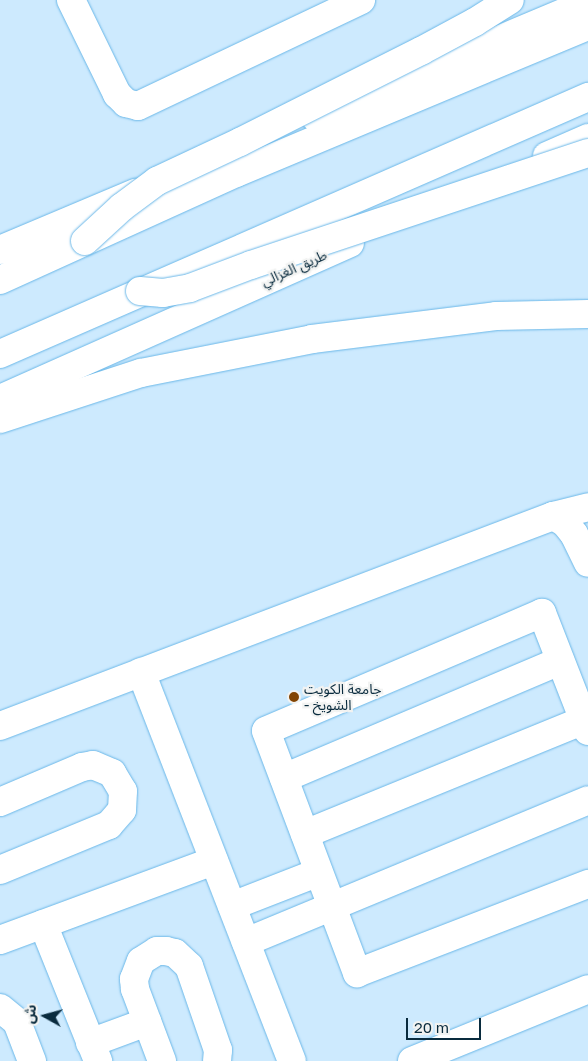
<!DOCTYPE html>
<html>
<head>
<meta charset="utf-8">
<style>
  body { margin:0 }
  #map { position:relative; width:588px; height:1061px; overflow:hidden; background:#cdeafe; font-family:"Golos Text","Noto Sans Arabic",sans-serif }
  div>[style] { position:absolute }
  .roads { filter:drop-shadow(0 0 1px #6ab7e8) drop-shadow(0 0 1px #6ab7e8) }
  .minor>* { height:28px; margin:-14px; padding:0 14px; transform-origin:14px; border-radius:14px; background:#fff }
  .major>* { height:28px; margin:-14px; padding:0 14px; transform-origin:14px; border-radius:14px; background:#fff }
  .highway>* { height:28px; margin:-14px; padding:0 14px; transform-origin:14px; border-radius:14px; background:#fff }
  .bridges { filter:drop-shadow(0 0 1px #6ab7e8) drop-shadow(0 0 1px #6ab7e8) }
  .highway-bridge>* { height:28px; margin:-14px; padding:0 14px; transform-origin:14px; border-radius:14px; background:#fff }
  .dots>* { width:14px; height:14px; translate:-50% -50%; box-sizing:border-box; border:2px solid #f2f3f2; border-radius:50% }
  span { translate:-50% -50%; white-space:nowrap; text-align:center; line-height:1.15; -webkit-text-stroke:4.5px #f2f3f2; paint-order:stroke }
  .street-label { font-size:14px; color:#092b3e }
  .poi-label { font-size:14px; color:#092b3e }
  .left { translate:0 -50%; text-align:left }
  .north { position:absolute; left:20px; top:991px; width:50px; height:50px; -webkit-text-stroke:4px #f2f3f2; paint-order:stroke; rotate:277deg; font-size:14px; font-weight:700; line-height:20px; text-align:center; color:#092b3e }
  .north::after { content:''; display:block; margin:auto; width:18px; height:22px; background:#092b3e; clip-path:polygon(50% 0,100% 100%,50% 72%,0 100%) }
  .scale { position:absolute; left:406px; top:1018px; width:75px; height:22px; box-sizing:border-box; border:2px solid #092b3e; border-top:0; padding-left:6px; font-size:15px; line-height:18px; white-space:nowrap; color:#092b3e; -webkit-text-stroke:4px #f2f3f2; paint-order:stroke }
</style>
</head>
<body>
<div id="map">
  <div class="roads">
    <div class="minor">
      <div style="left:71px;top:0;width:105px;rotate:63.9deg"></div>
      <div style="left:117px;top:94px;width:13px;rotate:45deg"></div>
      <div style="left:126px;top:103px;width:12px;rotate:14deg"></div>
      <div style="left:138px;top:106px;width:247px;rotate:-25.4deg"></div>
      <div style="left:553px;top:516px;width:14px;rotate:30deg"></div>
      <div style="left:565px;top:523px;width:14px;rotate:51deg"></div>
      <div style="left:574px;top:534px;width:32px;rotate:64deg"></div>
      <div style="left:141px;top:672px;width:417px;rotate:68.8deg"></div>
      <div style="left:0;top:726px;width:592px;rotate:-20.79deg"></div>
      <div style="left:553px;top:516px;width:36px;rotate:-14deg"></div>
      <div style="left:588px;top:731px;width:127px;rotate:-111.3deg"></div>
      <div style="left:542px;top:613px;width:300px;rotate:156.9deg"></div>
      <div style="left:266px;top:731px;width:259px;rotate:69.4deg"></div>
      <div style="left:357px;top:973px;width:248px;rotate:-21.1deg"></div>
      <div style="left:284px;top:778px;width:300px;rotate:-23deg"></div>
      <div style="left:0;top:802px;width:89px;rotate:-23.1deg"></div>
      <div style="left:82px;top:767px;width:11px;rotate:-10deg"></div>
      <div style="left:93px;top:765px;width:21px;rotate:23deg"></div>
      <div style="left:112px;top:773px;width:21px;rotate:59deg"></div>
      <div style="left:123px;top:791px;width:19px;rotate:93deg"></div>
      <div style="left:122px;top:810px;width:20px;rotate:131deg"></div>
      <div style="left:109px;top:825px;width:118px;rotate:157.6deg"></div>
      <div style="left:305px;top:834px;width:301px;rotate:-22.2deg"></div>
      <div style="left:232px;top:906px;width:93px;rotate:-21.3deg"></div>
      <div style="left:43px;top:924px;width:148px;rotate:68.1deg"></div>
      <div style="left:0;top:940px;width:228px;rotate:-20.3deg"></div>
      <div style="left:246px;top:942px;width:370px;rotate:-22.5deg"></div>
      <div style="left:0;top:1008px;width:22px;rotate:39deg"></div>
      <div style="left:17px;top:1022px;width:42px;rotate:69deg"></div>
      <div style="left:90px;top:1043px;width:61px;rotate:-20.2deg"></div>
      <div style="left:162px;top:1061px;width:77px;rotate:-110.6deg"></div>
      <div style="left:135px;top:989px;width:10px;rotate:-96deg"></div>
      <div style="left:134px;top:979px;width:19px;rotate:-69deg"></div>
      <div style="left:141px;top:961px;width:19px;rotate:-32deg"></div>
      <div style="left:157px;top:951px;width:9px"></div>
      <div style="left:166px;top:951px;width:9px;rotate:13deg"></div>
      <div style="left:175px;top:953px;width:19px;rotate:43deg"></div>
      <div style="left:189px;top:966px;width:89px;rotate:71deg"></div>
      <div style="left:218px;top:1050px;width:11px;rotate:95deg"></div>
      <div style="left:412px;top:1061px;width:190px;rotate:-22.2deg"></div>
    </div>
    <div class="major">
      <div style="left:315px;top:117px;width:296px;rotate:-22.8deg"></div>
      <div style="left:547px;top:156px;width:45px;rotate:-23.7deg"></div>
      <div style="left:0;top:250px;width:147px;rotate:-22.9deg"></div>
      <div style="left:0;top:399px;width:383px;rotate:-24deg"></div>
    </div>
    <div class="highway">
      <div style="left:0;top:280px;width:259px;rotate:-24.4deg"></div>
      <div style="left:236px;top:173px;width:381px;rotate:-22.7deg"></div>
      <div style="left:0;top:354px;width:642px;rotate:-23.61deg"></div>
      <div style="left:0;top:419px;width:148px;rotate:-18.1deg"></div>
      <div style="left:141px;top:373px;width:174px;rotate:-11.2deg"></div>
      <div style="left:312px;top:339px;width:185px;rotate:-7.1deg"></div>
      <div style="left:496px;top:316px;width:92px;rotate:-1.2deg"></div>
    </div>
  </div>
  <div class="bridges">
    <div class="highway-bridge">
      <div style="left:85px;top:241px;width:50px;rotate:-42.6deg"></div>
      <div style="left:122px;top:207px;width:44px;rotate:-36.6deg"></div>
      <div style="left:157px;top:181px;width:92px;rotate:-25.2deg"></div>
      <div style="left:240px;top:142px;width:203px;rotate:-26.7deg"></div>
      <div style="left:421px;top:51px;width:61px;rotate:-28.2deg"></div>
      <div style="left:475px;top:22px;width:41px;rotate:-32.2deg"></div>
      <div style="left:140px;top:291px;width:23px;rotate:5deg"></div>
      <div style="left:163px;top:293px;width:27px;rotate:-10deg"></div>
      <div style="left:190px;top:288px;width:65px;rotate:-20.7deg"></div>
      <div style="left:251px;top:265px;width:355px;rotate:-18.4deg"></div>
    </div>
  </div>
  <div class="dots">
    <div style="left:294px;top:697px;background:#824402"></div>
  </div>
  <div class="street-label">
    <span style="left:294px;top:268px;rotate:-24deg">طريق الغزالي</span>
  </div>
  <div class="poi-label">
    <span class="left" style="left:304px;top:697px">جامعة الكويت<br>- الشويخ</span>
  </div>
  <div class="north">ش</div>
  <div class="scale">20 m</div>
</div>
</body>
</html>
